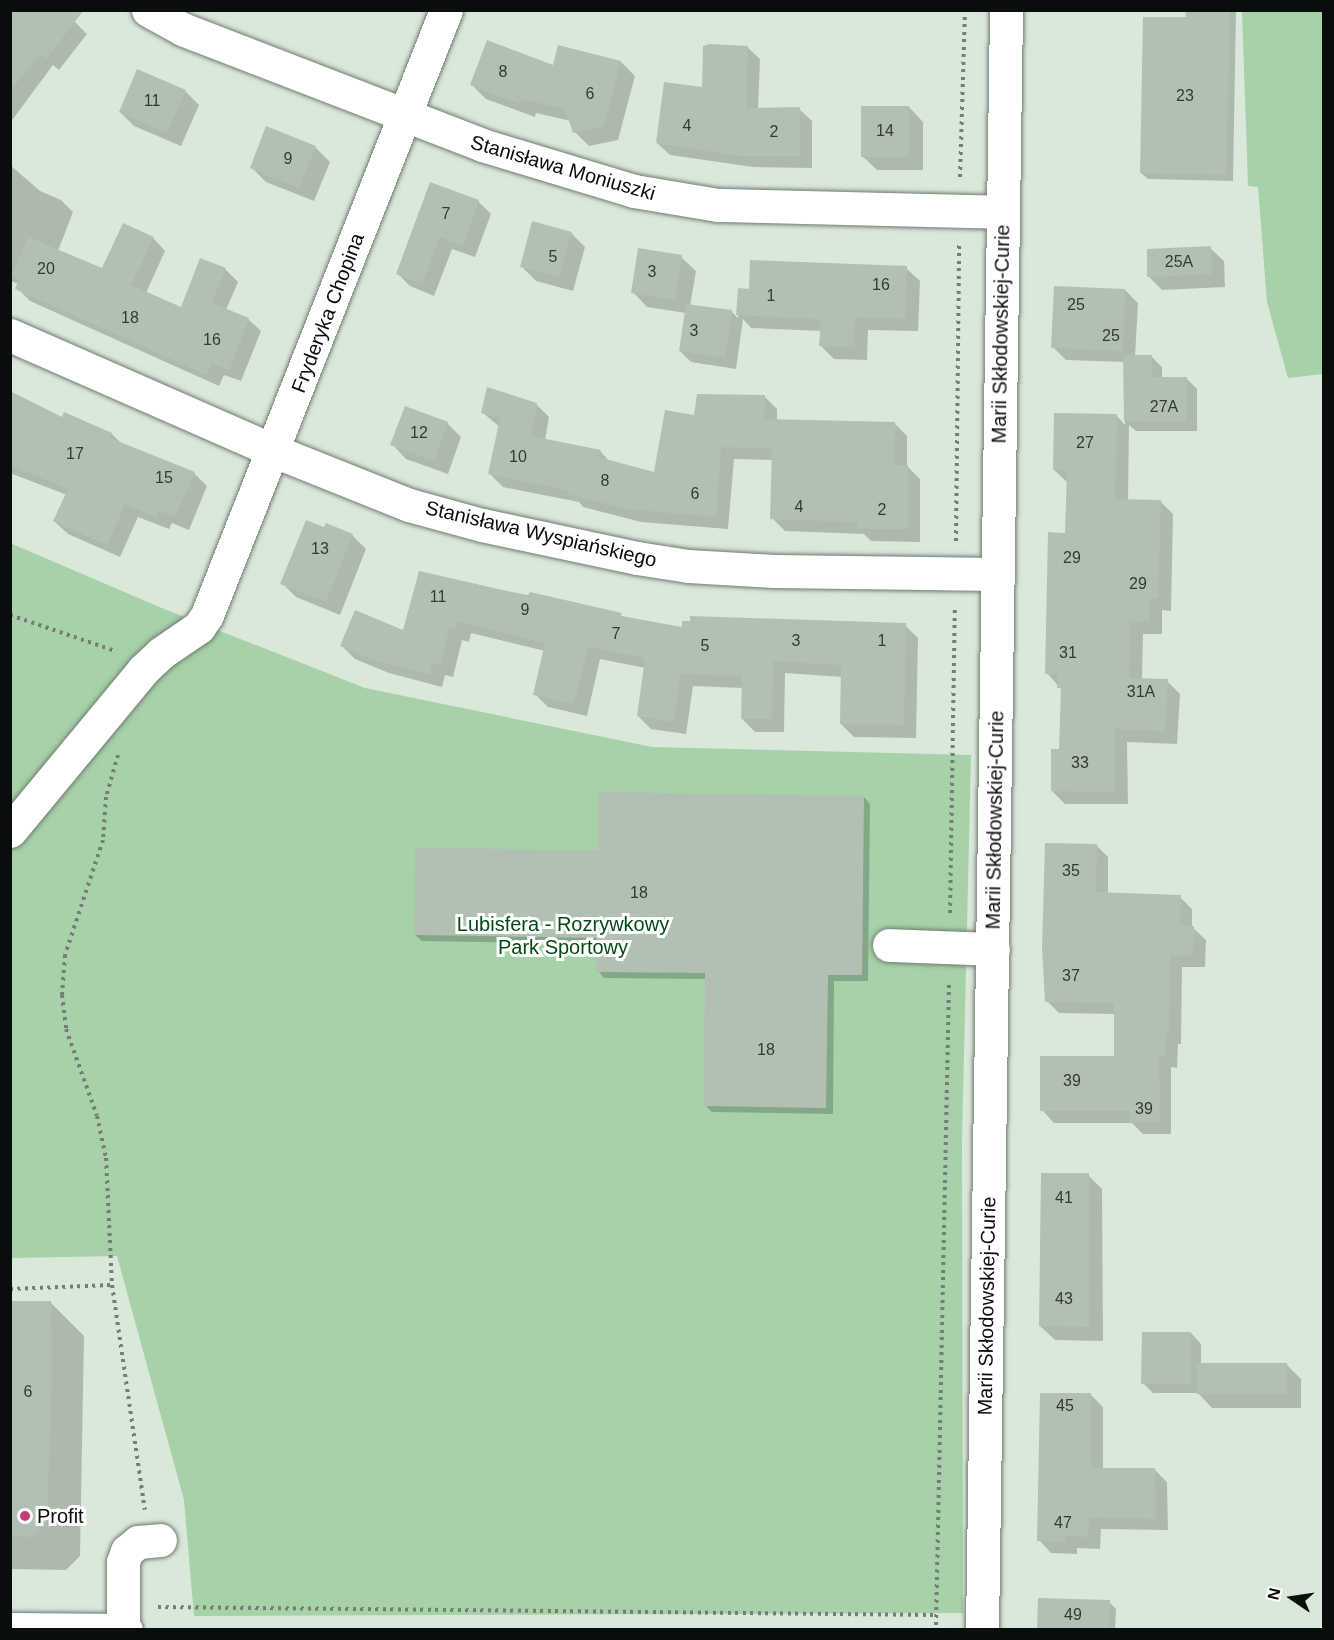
<!DOCTYPE html>
<html>
<head>
<meta charset="utf-8">
<style>
  body { margin:0 }
  #map { position:relative; width:1334px; height:1640px; overflow:hidden; background:#dae8da; font-family:Arial,sans-serif }
  div>[style] { position:absolute }
  .green>* { inset:0; background:#a6d1a9 }
  .shadow>* { inset:0; background:#0003 }
  .building>* { inset:0; background:#b2c0b3 }
  .path>* { height:4px; margin-top:-2px; transform-origin:0; background:repeating-linear-gradient(90deg,#747e75 0 3px,transparent 0 7.5px) }
  .roads { filter:drop-shadow(0 0 2px #707c70) drop-shadow(0 0 2px #707c70) }
  .minor>* { height:33px; margin:-16.5px; padding:0 16.5px; transform-origin:16.5px; border-radius:16.5px; background:#fff }
  .dots>* { width:16px; height:16px; translate:-50% -50%; box-sizing:border-box; border:3px solid #fff; border-radius:50% }
  span { translate:-50% -50%; white-space:nowrap; text-align:center; line-height:1.15; -webkit-text-stroke:6px #fff; paint-order:stroke }
  .number-label { font-size:16px; color:#333a34 }
  .number-label span { -webkit-text-stroke-width:0 }
  .street-label { font-size:20px; color:#090e0a }
  .park-label { font-size:20px; color:#054917 }
  .poi-label { font-size:20px; color:#090e0a }
  .left { translate:0 -50%; text-align:left }
  .frame { position:absolute; inset:0; border:12px solid #090e0a; pointer-events:none }
  .north { position:absolute; left:1262px; top:1568px; width:60px; height:60px; -webkit-text-stroke:4px #fff; paint-order:stroke; rotate:283deg; font-size:16px; font-weight:700; line-height:24px; text-align:center; color:#090e0a }
  .north::after { content:''; display:block; margin:auto; width:21px; height:27px; background:#090e0a; clip-path:polygon(50% 0,100% 100%,50% 72%,0 100%) }
</style>
</head>
<body>
<div id="map">
  <div class="green">
    <div style="clip-path:polygon(1242px 11px,1323px 11px,1323px 374px,1288px 378px,1267px 302px,1258px 187px,1248px 186px)"></div>
    <div style="clip-path:polygon(10px 543px,164px 609px,365px 688px,652px 747px,971px 755px,962px 1141px,963px 1613px,194px 1616px,184px 1500px,117px 1256px,11px 1258px)"></div>
  </div>
  <div class="shadow">
    <div style="clip-path:polygon(1187px 10px,1236px 10px,1233px 181px,1148px 179px,1141px 173px,1187px 19px)"></div>
    <div style="clip-path:polygon(10px 12px,75px 22px,87px 34px,59px 70px,53px 65px,10px 123px)"></div>
    <div style="clip-path:polygon(747px 47px,760px 59px,758px 109px,799px 109px,812px 121px,812px 168px,753px 167px,670px 155px,657px 143px,704px 88px)"></div>
    <div style="clip-path:polygon(621px 62px,635px 76px,618px 140px,589px 146px,575px 132px,571px 121px,536px 113px,535px 117px,486px 99px,472px 85px,555px 67px)"></div>
    <div style="clip-path:polygon(185px 91px,199px 105px,181px 146px,134px 126px,120px 112px)"></div>
    <div style="clip-path:polygon(909px 107px,923px 122px,923px 170px,877px 170px,862px 156px)"></div>
    <div style="clip-path:polygon(315px 147px,330px 162px,314px 201px,266px 182px,252px 168px)"></div>
    <div style="clip-path:polygon(10px 165px,40px 191px,61px 200px,73px 212px,58px 251px,102px 270px,153px 238px,165px 251px,146px 293px,182px 309px,201px 260px,226px 270px,238px 282px,226px 310px,248px 319px,261px 331px,241px 381px,224px 375px,219px 386px,30px 301px,17px 288px,19px 284px,10px 281px)"></div>
    <div style="clip-path:polygon(431px 184px,479px 202px,491px 214px,475px 257px,452px 249px,434px 296px,410px 286px,397px 273px)"></div>
    <div style="clip-path:polygon(571px 233px,585px 247px,573px 291px,536px 281px,522px 267px)"></div>
    <div style="clip-path:polygon(1210px 248px,1224px 261px,1225px 287px,1162px 290px,1149px 277px)"></div>
    <div style="clip-path:polygon(681px 257px,696px 271px,690px 306px,731px 311px,738px 318px,739px 290px,906px 268px,920px 281px,918px 331px,868px 330px,867px 360px,834px 359px,821px 346px,822px 331px,751px 328px,743px 319px,736px 369px,691px 362px,680px 351px,686px 313px,647px 307px,633px 292px)"></div>
    <div style="clip-path:polygon(1125px 290px,1138px 303px,1135px 357px,1152px 357px,1162px 367px,1162px 378px,1187px 379px,1197px 389px,1197px 431px,1136px 431px,1129px 425px,1128px 501px,1160px 501px,1173px 514px,1171px 611px,1162px 610px,1162px 634px,1143px 634px,1142px 680px,1167px 681px,1180px 694px,1177px 744px,1127px 742px,1128px 804px,1065px 804px,1052px 791px,1061px 750px,1062px 690px,1047px 673px,1067px 534px,1068px 483px,1054px 470px,1116px 415px,1125px 425px,1125px 362px,1066px 360px,1053px 347px)"></div>
    <div style="clip-path:polygon(10px 393px,63px 419px,65px 414px,112px 434px,122px 444px,194px 473px,207px 486px,189px 530px,172px 523px,169px 529px,138px 517px,120px 557px,68px 534px,54px 521px,67px 495px,10px 473px)"></div>
    <div style="clip-path:polygon(764px 396px,777px 409px,777px 421px,894px 423px,907px 436px,907px 466px,920px 479px,920px 542px,871px 541px,864px 534px,785px 531px,772px 518px,773px 460px,734px 459px,728px 529px,641px 522px,583px 507px,579px 502px,503px 487px,490px 474px,500px 427px,483px 413px,536px 404px,549px 417px,545px 440px,600px 451px,610px 462px,655px 474px,695px 417px)"></div>
    <div style="clip-path:polygon(447px 423px,461px 437px,448px 474px,406px 459px,392px 444px)"></div>
    <div style="clip-path:polygon(325px 529px,352px 535px,366px 549px,340px 615px,296px 597px,282px 583px)"></div>
    <div style="clip-path:polygon(507px 592px,683px 629px,905px 625px,918px 638px,916px 738px,854px 737px,841px 724px,842px 677px,785px 673px,784px 732px,755px 732px,742px 719px,743px 688px,693px 686px,686px 734px,651px 729px,638px 716px,645px 668px,600px 659px,587px 716px,548px 707px,535px 694px,545px 651px,471px 633px,469px 642px,462px 640px,453px 677px,445px 675px,442px 687px,389px 673px,355px 659px,342px 646px,404px 632px)"></div>
    <div style="clip-path:polygon(864px 797px,870px 804px,868px 981px,834px 981px,833px 1114px,712px 1112px,705px 1105px,707px 979px,604px 978px,598px 971px,598px 944px,422px 941px,415px 935px,599px 851px)"></div>
    <div style="clip-path:polygon(1096px 845px,1108px 857px,1108px 894px,1180px 897px,1192px 909px,1192px 927px,1206px 940px,1205px 967px,1182px 967px,1181px 1044px,1178px 1044px,1177px 1068px,1171px 1067px,1171px 1134px,1143px 1134px,1132px 1123px,1054px 1123px,1042px 1110px,1115px 1057px,1115px 1014px,1059px 1013px,1047px 1001px)"></div>
    <div style="clip-path:polygon(1088px 1175px,1102px 1189px,1103px 1341px,1055px 1340px,1040px 1326px)"></div>
    <div style="clip-path:polygon(10px 1302px,51px 1303px,84px 1336px,80px 1556px,66px 1570px,10px 1569px)"></div>
    <div style="clip-path:polygon(1191px 1333px,1201px 1344px,1201px 1364px,1287px 1365px,1301px 1379px,1301px 1408px,1212px 1408px,1198px 1393px,1153px 1393px,1143px 1383px)"></div>
    <div style="clip-path:polygon(1091px 1395px,1103px 1407px,1103px 1469px,1155px 1470px,1167px 1482px,1168px 1530px,1101px 1529px,1100px 1549px,1077px 1548px,1077px 1554px,1051px 1553px,1039px 1540px)"></div>
    <div style="clip-path:polygon(1040px 1600px,1109px 1602px,1116px 1609px,1115px 1630px,1039px 1630px)"></div>
  </div>
  <div class="building">
    <div style="clip-path:polygon(10px 10px,84px 10px,46px 59px,40px 54px,10px 91px)"></div>
    <div style="clip-path:polygon(1185px 10px,1230px 10px,1226px 175px,1140px 173px,1143px 17px,1186px 17px)"></div>
    <div style="clip-path:polygon(487px 40px,553px 65px,558px 45px,621px 61px,604px 126px,573px 133px,565px 109px,522px 99px,520px 104px,470px 85px)"></div>
    <div style="clip-path:polygon(709px 44px,748px 46px,746px 108px,800px 107px,800px 156px,739px 156px,656px 143px,664px 82px,702px 87px,703px 46px)"></div>
    <div style="clip-path:polygon(137px 69px,186px 90px,167px 133px,119px 112px)"></div>
    <div style="clip-path:polygon(861px 106px,909px 106px,909px 157px,861px 157px)"></div>
    <div style="clip-path:polygon(266px 126px,316px 146px,299px 188px,250px 168px)"></div>
    <div style="clip-path:polygon(430px 182px,479px 200px,463px 246px,440px 237px,422px 284px,396px 274px)"></div>
    <div style="clip-path:polygon(532px 221px,572px 232px,559px 277px,520px 267px)"></div>
    <div style="clip-path:polygon(123px 223px,154px 237px,131px 285px,181px 307px,200px 258px,226px 268px,212px 303px,249px 318px,229px 370px,211px 363px,207px 375px,15px 289px,19px 279px,12px 275px,28px 237px,102px 268px)"></div>
    <div style="clip-path:polygon(1211px 246px,1212px 274px,1147px 277px,1147px 249px)"></div>
    <div style="clip-path:polygon(638px 248px,682px 255px,675px 300px,631px 293px)"></div>
    <div style="clip-path:polygon(750px 260px,907px 266px,905px 319px,855px 317px,854px 347px,819px 346px,821px 319px,736px 315px,738px 288px,749px 289px)"></div>
    <div style="clip-path:polygon(1054px 286px,1125px 289px,1123px 351px,1051px 348px)"></div>
    <div style="clip-path:polygon(686px 304px,732px 310px,725px 358px,679px 351px)"></div>
    <div style="clip-path:polygon(1123px 355px,1152px 355px,1152px 377px,1187px 377px,1187px 422px,1124px 421px)"></div>
    <div style="clip-path:polygon(487px 387px,537px 403px,531px 436px,601px 450px,598px 457px,654px 472px,665px 410px,694px 415px,697px 394px,765px 395px,764px 419px,895px 422px,894px 465px,908px 465px,908px 529px,857px 529px,857px 522px,770px 519px,772px 448px,721px 447px,716px 517px,627px 509px,568px 494px,569px 491px,488px 474px,500px 418px,481px 413px)"></div>
    <div style="clip-path:polygon(10px 391px,62px 417px,64px 412px,112px 433px,110px 438px,195px 472px,175px 517px,158px 511px,156px 517px,125px 504px,107px 545px,53px 521px,68px 489px,10px 465px)"></div>
    <div style="clip-path:polygon(405px 406px,448px 422px,434px 461px,390px 445px)"></div>
    <div style="clip-path:polygon(1054px 413px,1117px 414px,1115px 499px,1161px 500px,1158px 598px,1150px 598px,1149px 622px,1130px 621px,1129px 678px,1168px 679px,1165px 731px,1115px 729px,1115px 792px,1051px 791px,1051px 749px,1059px 749px,1061px 688px,1057px 688px,1058px 674px,1045px 674px,1048px 532px,1065px 533px,1067px 471px,1053px 470px)"></div>
    <div style="clip-path:polygon(306px 520px,324px 527px,326px 523px,353px 534px,326px 602px,280px 584px)"></div>
    <div style="clip-path:polygon(419px 571px,507px 591px,528px 595px,530px 592px,622px 613px,621px 616px,682px 627px,682px 621px,690px 621px,690px 616px,906px 623px,904px 725px,840px 724px,841px 665px,773px 661px,772px 719px,741px 719px,742px 676px,680px 674px,674px 722px,637px 716px,645px 658px,588px 647px,574px 704px,533px 695px,545px 643px,459px 621px,456px 629px,449px 628px,441px 665px,432px 663px,430px 675px,375px 660px,340px 646px,355px 610px,403px 630px)"></div>
    <div style="clip-path:polygon(598px 792px,864px 796px,862px 975px,828px 975px,826px 1108px,704px 1106px,705px 973px,596px 972px,596px 938px,414px 935px,415px 848px,598px 850px)"></div>
    <div style="clip-path:polygon(1045px 843px,1097px 844px,1096px 892px,1181px 895px,1180px 925px,1194px 926px,1193px 956px,1170px 955px,1169px 1033px,1166px 1033px,1165px 1056px,1159px 1056px,1160px 1122px,1130px 1122px,1129px 1111px,1040px 1111px,1040px 1056px,1114px 1056px,1114px 1003px,1045px 1002px,1042px 948px)"></div>
    <div style="clip-path:polygon(1041px 1173px,1089px 1173px,1089px 1327px,1039px 1326px)"></div>
    <div style="clip-path:polygon(10px 1301px,51px 1301px,52px 1378px,47px 1522px,32px 1537px,10px 1536px)"></div>
    <div style="clip-path:polygon(1142px 1332px,1191px 1332px,1191px 1384px,1141px 1384px)"></div>
    <div style="clip-path:polygon(1197px 1363px,1287px 1363px,1287px 1394px,1197px 1394px)"></div>
    <div style="clip-path:polygon(1040px 1393px,1091px 1393px,1091px 1468px,1155px 1468px,1156px 1519px,1089px 1517px,1088px 1537px,1065px 1536px,1065px 1542px,1037px 1541px)"></div>
    <div style="clip-path:polygon(1038px 1598px,1110px 1600px,1109px 1629px,1037px 1629px)"></div>
  </div>
  <div class="path">
    <div style="left:960px;top:177px;width:167px;rotate:-88.3deg"></div>
    <div style="left:956px;top:541px;width:296px;rotate:-89.4deg"></div>
    <div style="left:10px;top:615px;width:111px;rotate:18.9deg"></div>
    <div style="left:118px;top:755px;width:44px;rotate:105.9deg"></div>
    <div style="left:106px;top:797px;width:43px;rotate:94deg"></div>
    <div style="left:103px;top:840px;width:121px;rotate:108.3deg"></div>
    <div style="left:65px;top:955px;width:40px;rotate:94.3deg"></div>
    <div style="left:62px;top:995px;width:34px;rotate:83deg"></div>
    <div style="left:66px;top:1029px;width:92px;rotate:70.4deg"></div>
    <div style="left:97px;top:1116px;width:43px;rotate:77.9deg"></div>
    <div style="left:106px;top:1158px;width:127px;rotate:87.3deg"></div>
    <div style="left:112px;top:1285px;width:227px;rotate:81.7deg"></div>
    <div style="left:950px;top:913px;width:307px;rotate:-89.1deg"></div>
    <div style="left:10px;top:1289px;width:102px;rotate:-2.2deg"></div>
    <div style="left:158px;top:1607px;width:779px;rotate:0.59deg"></div>
    <div style="left:936px;top:1625px;width:644px;rotate:-88.84deg"></div>
  </div>
  <div class="roads">
    <div class="minor">
      <div style="left:148px;top:10px;width:39px;rotate:29deg"></div>
      <div style="left:182px;top:29px;width:322px;rotate:21.1deg"></div>
      <div style="left:482px;top:145px;width:159px;rotate:16.8deg"></div>
      <div style="left:634px;top:191px;width:85px;rotate:9.5deg"></div>
      <div style="left:718px;top:205px;width:285px;rotate:1.4deg"></div>
      <div style="left:10px;top:335px;width:288px;rotate:23.7deg"></div>
      <div style="left:274px;top:451px;width:145px;rotate:21.8deg"></div>
      <div style="left:409px;top:505px;width:76px;rotate:15.3deg"></div>
      <div style="left:482px;top:525px;width:158px;rotate:12deg"></div>
      <div style="left:637px;top:558px;width:52px;rotate:8.9deg"></div>
      <div style="left:688px;top:566px;width:86px;rotate:3.3deg"></div>
      <div style="left:774px;top:571px;width:224px;rotate:0.8deg"></div>
      <div style="left:10px;top:831px;width:209px;rotate:-50.4deg"></div>
      <div style="left:143px;top:670px;width:25px;rotate:-43deg"></div>
      <div style="left:161px;top:653px;width:46px;rotate:-34.4deg"></div>
      <div style="left:199px;top:627px;width:14px;rotate:-56deg"></div>
      <div style="left:207px;top:615px;width:650px;rotate:-68.44deg"></div>
      <div style="left:889px;top:945px;width:104px;rotate:2.2deg"></div>
      <div style="left:10px;top:1629px;width:116px;rotate:0.5deg"></div>
      <div style="left:123px;top:1629px;width:67px;rotate:-90deg"></div>
      <div style="left:123px;top:1562px;width:12px;rotate:-70deg"></div>
      <div style="left:127px;top:1551px;width:14px;rotate:-39deg"></div>
      <div style="left:138px;top:1542px;width:22px;rotate:-5deg"></div>
      <div style="left:982px;top:1630px;width:1620px;rotate:-89.15deg"></div>
    </div>
  </div>
  <div class="dots">
    <div style="left:25px;top:1516px;background:#c43c79"></div>
  </div>
  <div class="number-label">
    <span style="left:503px;top:72px">8</span>
    <span style="left:590px;top:94px">6</span>
    <span style="left:1185px;top:96px">23</span>
    <span style="left:152px;top:101px">11</span>
    <span style="left:687px;top:126px">4</span>
    <span style="left:885px;top:131px">14</span>
    <span style="left:774px;top:132px">2</span>
    <span style="left:288px;top:159px">9</span>
    <span style="left:446px;top:214px">7</span>
    <span style="left:553px;top:257px">5</span>
    <span style="left:1179px;top:262px">25A</span>
    <span style="left:46px;top:269px">20</span>
    <span style="left:652px;top:272px">3</span>
    <span style="left:881px;top:285px">16</span>
    <span style="left:771px;top:296px">1</span>
    <span style="left:1076px;top:305px">25</span>
    <span style="left:130px;top:318px">18</span>
    <span style="left:694px;top:331px">3</span>
    <span style="left:1111px;top:336px">25</span>
    <span style="left:212px;top:340px">16</span>
    <span style="left:1164px;top:407px">27A</span>
    <span style="left:419px;top:433px">12</span>
    <span style="left:1085px;top:443px">27</span>
    <span style="left:75px;top:454px">17</span>
    <span style="left:518px;top:457px">10</span>
    <span style="left:164px;top:478px">15</span>
    <span style="left:605px;top:481px">8</span>
    <span style="left:695px;top:494px">6</span>
    <span style="left:799px;top:507px">4</span>
    <span style="left:882px;top:510px">2</span>
    <span style="left:320px;top:549px">13</span>
    <span style="left:1072px;top:558px">29</span>
    <span style="left:1138px;top:584px">29</span>
    <span style="left:438px;top:597px">11</span>
    <span style="left:525px;top:610px">9</span>
    <span style="left:616px;top:634px">7</span>
    <span style="left:796px;top:641px">3</span>
    <span style="left:882px;top:641px">1</span>
    <span style="left:705px;top:646px">5</span>
    <span style="left:1068px;top:653px">31</span>
    <span style="left:1141px;top:692px">31A</span>
    <span style="left:1080px;top:763px">33</span>
    <span style="left:1071px;top:871px">35</span>
    <span style="left:639px;top:893px">18</span>
    <span style="left:1071px;top:976px">37</span>
    <span style="left:766px;top:1050px">18</span>
    <span style="left:1072px;top:1081px">39</span>
    <span style="left:1144px;top:1109px">39</span>
    <span style="left:1064px;top:1198px">41</span>
    <span style="left:1064px;top:1299px">43</span>
    <span style="left:28px;top:1392px">6</span>
    <span style="left:1065px;top:1406px">45</span>
    <span style="left:1063px;top:1523px">47</span>
    <span style="left:1073px;top:1615px">49</span>
  </div>
  <div class="street-label">
    <span style="left:563px;top:168px;rotate:16deg">Stanisława Moniuszki</span>
    <span style="left:328px;top:313px;rotate:-69deg">Fryderyka Chopina</span>
    <span style="left:1001px;top:334px;rotate:-89deg">Marii Skłodowskiej-Curie</span>
    <span style="left:541px;top:534px;rotate:13deg">Stanisława Wyspiańskiego</span>
    <span style="left:995px;top:820px;rotate:-89deg">Marii Skłodowskiej-Curie</span>
    <span style="left:987px;top:1306px;rotate:-89deg">Marii Skłodowskiej-Curie</span>
  </div>
  <div class="park-label">
    <span style="left:563px;top:936px">Lubisfera - Rozrywkowy<br>Park Sportowy</span>
  </div>
  <div class="poi-label">
    <span class="left" style="left:37px;top:1516px">Profit</span>
  </div>
  <div class="frame"></div>
  <div class="north">N</div>
</div>
</body>
</html>
